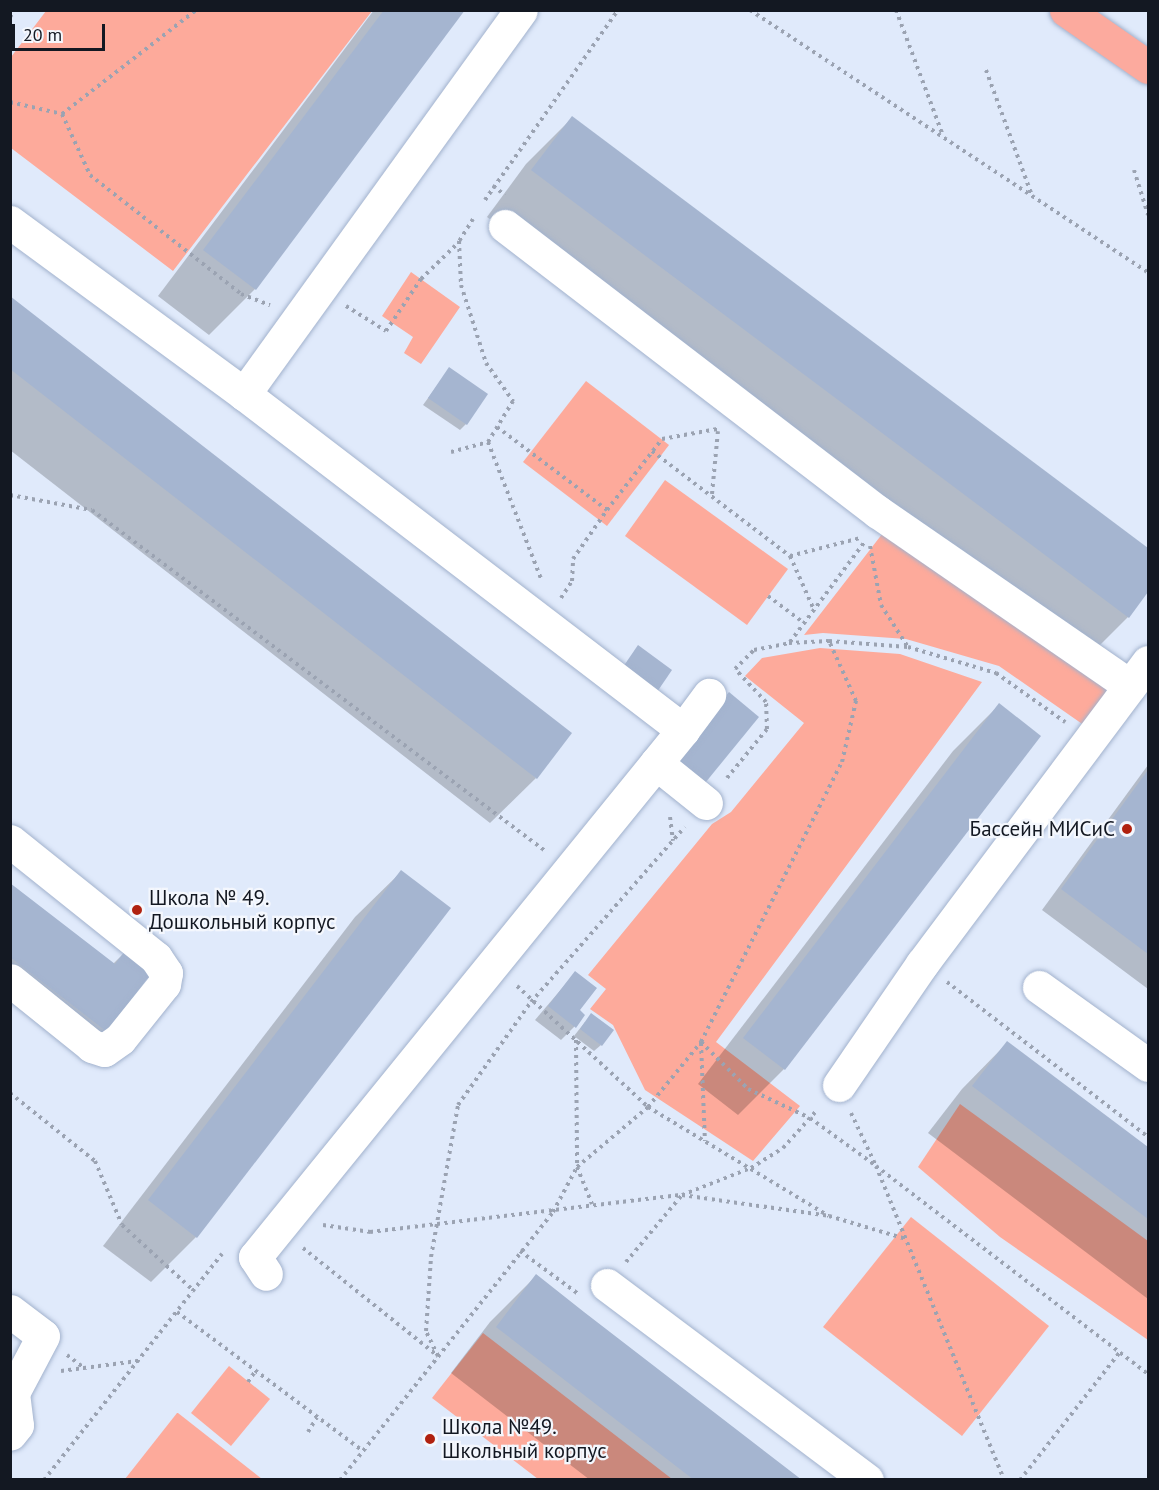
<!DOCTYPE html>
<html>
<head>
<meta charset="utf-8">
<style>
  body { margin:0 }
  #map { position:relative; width:1159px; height:1490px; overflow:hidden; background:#e0eafb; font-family:"PT Sans",sans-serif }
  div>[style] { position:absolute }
  .green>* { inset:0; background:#fdaa9b }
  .shadow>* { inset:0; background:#0003 }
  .building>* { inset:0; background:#a5b5d0 }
  .path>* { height:4px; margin-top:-2px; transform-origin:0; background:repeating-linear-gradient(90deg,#9ba3b2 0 3px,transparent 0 7.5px) }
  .roads { filter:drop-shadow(0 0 2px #a2b2cd) drop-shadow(0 0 2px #a2b2cd) }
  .minor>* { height:33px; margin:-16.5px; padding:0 16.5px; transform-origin:16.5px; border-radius:16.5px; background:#fff }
  .major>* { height:33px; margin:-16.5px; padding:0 16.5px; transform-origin:16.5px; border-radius:16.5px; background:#fcaa9e }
  .dots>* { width:16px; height:16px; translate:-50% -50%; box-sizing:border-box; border:3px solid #f4f7fd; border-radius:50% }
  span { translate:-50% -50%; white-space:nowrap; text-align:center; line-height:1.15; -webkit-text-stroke:4.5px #f4f7fd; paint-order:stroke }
  .poi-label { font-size:21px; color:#131822 }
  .right { translate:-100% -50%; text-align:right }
  .left { translate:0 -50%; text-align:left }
  .frame { position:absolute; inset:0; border:12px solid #131822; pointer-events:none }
  .scale { position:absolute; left:12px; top:24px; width:93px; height:27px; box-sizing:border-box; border:3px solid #131822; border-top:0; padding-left:8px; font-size:18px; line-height:21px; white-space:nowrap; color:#131822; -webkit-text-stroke:4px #f4f7fd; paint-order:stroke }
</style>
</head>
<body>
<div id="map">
  <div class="green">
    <div style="clip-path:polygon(46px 11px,46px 10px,372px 11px,173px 271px,11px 148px,11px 57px)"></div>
    <div style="clip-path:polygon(411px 272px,460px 307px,421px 364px,404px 353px,413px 337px,382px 316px)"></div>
    <div style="clip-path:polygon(586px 381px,669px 445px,607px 526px,523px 462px)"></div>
    <div style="clip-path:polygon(665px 480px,788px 569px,747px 625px,625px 536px)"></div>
    <div style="clip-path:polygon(886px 529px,1117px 687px,1088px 728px,999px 666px,906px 639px,823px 633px,804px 635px)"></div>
    <div style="clip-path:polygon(820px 648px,900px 654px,982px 682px,716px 1042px,800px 1106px,753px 1161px,645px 1090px,613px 1025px,590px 1009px,606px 989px,588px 975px,712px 824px,731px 812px,804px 723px,745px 676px,762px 658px)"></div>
    <div style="clip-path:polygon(960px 1104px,1148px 1241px,1148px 1340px,1000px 1237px,918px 1167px)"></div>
    <div style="clip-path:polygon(911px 1217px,1049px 1326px,962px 1436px,823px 1327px)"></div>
    <div style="clip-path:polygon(483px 1333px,672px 1479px,538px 1479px,432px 1398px)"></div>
    <div style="clip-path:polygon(229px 1366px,270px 1399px,231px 1446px,191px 1413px)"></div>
    <div style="clip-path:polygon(177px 1413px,178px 1413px,262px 1479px,125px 1479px)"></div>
  </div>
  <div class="shadow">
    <div style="clip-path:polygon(374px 10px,463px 10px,255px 289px,209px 335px,158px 296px)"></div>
    <div style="clip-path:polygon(572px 118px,1148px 550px,1148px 589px,1128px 617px,1082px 663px,487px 217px,526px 164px)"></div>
    <div style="clip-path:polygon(10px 298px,536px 778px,490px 823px,10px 450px)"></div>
    <div style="clip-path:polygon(449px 369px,466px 424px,460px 430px,423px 405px)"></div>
    <div style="clip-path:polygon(999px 705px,1039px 736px,784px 1069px,738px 1115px,698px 1084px,953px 751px)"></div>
    <div style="clip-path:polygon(1148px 765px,1148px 989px,1042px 910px)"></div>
    <div style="clip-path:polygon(401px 872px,196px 1237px,151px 1282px,103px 1246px,355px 917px)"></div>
    <div style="clip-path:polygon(10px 885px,113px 964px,129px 948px,105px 1031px,86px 1050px,10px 992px)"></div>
    <div style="clip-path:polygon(575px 973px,578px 1011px,574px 1027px,561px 1040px,535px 1020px)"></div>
    <div style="clip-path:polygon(585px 1022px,601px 1045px,594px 1051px,574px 1036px)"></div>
    <div style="clip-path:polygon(1007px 1043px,1148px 1149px,1148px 1299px,928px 1133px,962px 1089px)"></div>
    <div style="clip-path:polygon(536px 1276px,800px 1480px,590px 1480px,451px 1373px,490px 1322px)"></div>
  </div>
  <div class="building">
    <div style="clip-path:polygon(384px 10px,465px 10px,256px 290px,203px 250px)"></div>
    <div style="clip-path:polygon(572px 116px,1148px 548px,1148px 592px,1129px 618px,531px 170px)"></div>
    <div style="clip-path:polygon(10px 296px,572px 733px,537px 779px,10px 369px)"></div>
    <div style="clip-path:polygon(449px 367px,488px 394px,467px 425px,428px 398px)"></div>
    <div style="clip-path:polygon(638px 645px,672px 670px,657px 692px,623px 667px)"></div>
    <div style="clip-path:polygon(729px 692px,759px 717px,701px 788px,671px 763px)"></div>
    <div style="clip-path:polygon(999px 703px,1041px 736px,785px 1070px,743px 1038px)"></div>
    <div style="clip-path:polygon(1148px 770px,1148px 954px,1061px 889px)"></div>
    <div style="clip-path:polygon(401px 870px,451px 908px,197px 1238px,148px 1200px)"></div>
    <div style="clip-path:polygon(10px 883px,115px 964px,129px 946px,156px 967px,107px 1032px,10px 957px)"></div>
    <div style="clip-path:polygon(575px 971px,597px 988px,580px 1010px,585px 1015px,576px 1028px,548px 1006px)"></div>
    <div style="clip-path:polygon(591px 1013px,614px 1030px,602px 1046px,580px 1029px)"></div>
    <div style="clip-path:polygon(1007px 1041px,1148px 1147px,1148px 1219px,972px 1086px)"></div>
    <div style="clip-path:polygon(536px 1274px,584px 1312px,802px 1480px,694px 1480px,496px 1327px)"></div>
  </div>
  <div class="path">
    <div style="left:750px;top:10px;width:476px;rotate:33.4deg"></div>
    <div style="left:896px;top:10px;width:134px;rotate:69.5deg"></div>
    <div style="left:10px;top:17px;width:9px;rotate:-54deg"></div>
    <div style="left:986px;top:70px;width:131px;rotate:69.9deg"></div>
    <div style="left:10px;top:102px;width:53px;rotate:13deg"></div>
    <div style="left:62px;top:114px;width:170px;rotate:-37.8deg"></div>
    <div style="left:62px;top:114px;width:67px;rotate:65.3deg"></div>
    <div style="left:90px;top:175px;width:192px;rotate:38.2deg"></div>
    <div style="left:241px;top:294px;width:31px;rotate:21deg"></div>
    <div style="left:1134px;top:170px;width:47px;rotate:72.7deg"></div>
    <div style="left:493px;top:186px;width:15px;rotate:37deg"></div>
    <div style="left:485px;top:200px;width:232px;rotate:-55deg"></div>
    <div style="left:473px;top:219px;width:26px;rotate:122deg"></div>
    <div style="left:459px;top:241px;width:44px;rotate:87.4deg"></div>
    <div style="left:461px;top:285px;width:82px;rotate:72.2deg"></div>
    <div style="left:486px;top:363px;width:47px;rotate:54.6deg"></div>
    <div style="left:513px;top:401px;width:48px;rotate:121.4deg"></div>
    <div style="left:488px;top:442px;width:149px;rotate:68.8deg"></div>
    <div style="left:346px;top:306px;width:47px;rotate:32deg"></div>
    <div style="left:386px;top:331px;width:63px;rotate:-56.1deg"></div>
    <div style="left:421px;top:279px;width:53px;rotate:-44.2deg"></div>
    <div style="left:497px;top:427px;width:138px;rotate:37deg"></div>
    <div style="left:607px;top:510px;width:90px;rotate:-52.2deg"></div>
    <div style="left:662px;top:439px;width:56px;rotate:-10.3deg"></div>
    <div style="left:652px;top:451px;width:173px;rotate:37.3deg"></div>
    <div style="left:790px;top:556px;width:72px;rotate:-14.4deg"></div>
    <div style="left:451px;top:452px;width:38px;rotate:-15deg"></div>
    <div style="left:712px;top:494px;width:63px;rotate:-84.6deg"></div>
    <div style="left:10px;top:495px;width:83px;rotate:10.4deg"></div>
    <div style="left:92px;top:510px;width:566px;rotate:36.95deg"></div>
    <div style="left:870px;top:546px;width:60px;rotate:79.4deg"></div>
    <div style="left:881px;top:605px;width:50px;rotate:57.3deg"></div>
    <div style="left:790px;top:556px;width:59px;rotate:66deg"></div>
    <div style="left:768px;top:596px;width:45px;rotate:36.9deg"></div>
    <div style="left:561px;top:598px;width:20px;rotate:-57deg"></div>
    <div style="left:572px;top:581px;width:22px;rotate:-87deg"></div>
    <div style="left:573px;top:559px;width:60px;rotate:-55.2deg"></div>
    <div style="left:790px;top:642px;width:127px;rotate:-53.3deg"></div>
    <div style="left:727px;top:778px;width:63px;rotate:-50.8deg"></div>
    <div style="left:767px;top:729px;width:27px;rotate:-92deg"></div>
    <div style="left:766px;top:702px;width:45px;rotate:-133.2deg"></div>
    <div style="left:735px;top:669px;width:27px;rotate:-45deg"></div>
    <div style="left:754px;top:650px;width:36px;rotate:-11deg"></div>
    <div style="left:789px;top:643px;width:40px;rotate:-2.9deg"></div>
    <div style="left:829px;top:641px;width:79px;rotate:4.3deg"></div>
    <div style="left:908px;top:647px;width:92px;rotate:16.5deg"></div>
    <div style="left:996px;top:673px;width:85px;rotate:35.4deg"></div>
    <div style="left:670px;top:817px;width:24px;rotate:83deg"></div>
    <div style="left:947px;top:982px;width:254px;rotate:37.6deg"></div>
    <div style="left:517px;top:986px;width:178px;rotate:42.7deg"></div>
    <div style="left:648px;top:1107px;width:211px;rotate:31.1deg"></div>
    <div style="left:576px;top:1040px;width:127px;rotate:89.5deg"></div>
    <div style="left:577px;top:1167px;width:40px;rotate:68deg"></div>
    <div style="left:701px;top:1042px;width:66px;rotate:45deg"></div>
    <div style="left:748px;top:1089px;width:68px;rotate:25.1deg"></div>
    <div style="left:810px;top:1118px;width:82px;rotate:36deg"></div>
    <div style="left:876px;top:1166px;width:339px;rotate:67.8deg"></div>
    <div style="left:701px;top:1043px;width:98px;rotate:87.7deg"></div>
    <div style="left:10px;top:1093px;width:109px;rotate:38.7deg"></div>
    <div style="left:95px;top:1161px;width:69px;rotate:67.1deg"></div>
    <div style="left:122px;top:1225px;width:98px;rotate:42.5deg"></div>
    <div style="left:851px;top:1113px;width:59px;rotate:64.7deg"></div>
    <div style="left:876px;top:1166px;width:342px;rotate:37.4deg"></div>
    <div style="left:323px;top:1225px;width:48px;rotate:8.5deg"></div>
    <div style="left:370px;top:1232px;width:314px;rotate:-6.8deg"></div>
    <div style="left:682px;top:1195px;width:74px;rotate:-21.4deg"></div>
    <div style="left:751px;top:1168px;width:38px;rotate:-32deg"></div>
    <div style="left:783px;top:1148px;width:52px;rotate:-48.1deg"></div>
    <div style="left:303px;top:1248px;width:173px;rotate:38.7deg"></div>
    <div style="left:438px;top:1356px;width:28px;rotate:-116deg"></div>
    <div style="left:426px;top:1331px;width:74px;rotate:-86.1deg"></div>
    <div style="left:431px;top:1257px;width:154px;rotate:-79.9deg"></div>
    <div style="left:458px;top:1105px;width:126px;rotate:-54.7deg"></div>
    <div style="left:531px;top:1002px;width:233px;rotate:-48.7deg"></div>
    <div style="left:520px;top:1251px;width:71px;rotate:36.4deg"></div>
    <div style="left:626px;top:1262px;width:87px;rotate:-50.1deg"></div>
    <div style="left:682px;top:1195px;width:148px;rotate:8.1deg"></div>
    <div style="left:829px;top:1216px;width:80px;rotate:16.6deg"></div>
    <div style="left:177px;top:1312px;width:232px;rotate:36.8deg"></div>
    <div style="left:67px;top:1355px;width:20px;rotate:37deg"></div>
    <div style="left:61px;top:1371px;width:77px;rotate:-7.5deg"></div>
    <div style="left:248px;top:1382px;width:14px;rotate:-56deg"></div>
    <div style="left:308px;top:1432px;width:17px;rotate:-59deg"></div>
    <div style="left:44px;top:1480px;width:288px;rotate:-51.8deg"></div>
    <div style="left:340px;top:1480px;width:342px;rotate:-51.5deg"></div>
    <div style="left:553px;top:1212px;width:51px;rotate:-61.9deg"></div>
    <div style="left:577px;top:1167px;width:93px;rotate:-40.2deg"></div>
    <div style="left:648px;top:1107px;width:84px;rotate:-50.8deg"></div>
    <div style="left:701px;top:1042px;width:313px;rotate:-63.3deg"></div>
    <div style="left:842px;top:762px;width:63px;rotate:-77.1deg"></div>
    <div style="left:856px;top:701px;width:66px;rotate:-114.2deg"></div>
    <div style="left:1020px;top:1480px;width:162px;rotate:-52deg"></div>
  </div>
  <div class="roads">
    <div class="minor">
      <div style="left:10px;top:222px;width:290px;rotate:36.3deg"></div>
      <div style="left:244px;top:394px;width:553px;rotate:37.43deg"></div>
      <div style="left:683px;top:730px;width:679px;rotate:129.08deg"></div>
      <div style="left:255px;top:1257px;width:20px;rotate:57deg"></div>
      <div style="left:505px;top:226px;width:470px;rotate:37.5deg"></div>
      <div style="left:878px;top:512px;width:306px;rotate:34.6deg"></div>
      <div style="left:244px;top:394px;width:473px;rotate:-54.2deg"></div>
      <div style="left:683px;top:730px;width:44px;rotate:-53.4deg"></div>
      <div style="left:656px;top:763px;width:64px;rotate:38.7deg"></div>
      <div style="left:10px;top:841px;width:187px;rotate:38.7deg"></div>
      <div style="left:156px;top:958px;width:18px;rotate:56deg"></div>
      <div style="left:166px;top:973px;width:11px;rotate:100deg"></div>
      <div style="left:164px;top:984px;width:70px;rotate:128.7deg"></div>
      <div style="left:120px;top:1039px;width:19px;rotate:145deg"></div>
      <div style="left:104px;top:1050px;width:13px;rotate:-162deg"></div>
      <div style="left:92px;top:1046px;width:105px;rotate:-141.2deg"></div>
      <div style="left:1039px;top:987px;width:134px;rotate:35.6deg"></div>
      <div style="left:839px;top:1085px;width:147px;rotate:-55.6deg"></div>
      <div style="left:922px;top:964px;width:377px;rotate:-53.2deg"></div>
      <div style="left:607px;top:1285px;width:325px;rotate:36.9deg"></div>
      <div style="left:10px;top:1311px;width:41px;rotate:37.1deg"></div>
      <div style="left:43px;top:1336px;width:64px;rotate:117.8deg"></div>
      <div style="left:13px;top:1393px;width:32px;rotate:83deg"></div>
      <div style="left:17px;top:1425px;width:11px;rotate:128deg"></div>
    </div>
    <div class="major">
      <div style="left:1066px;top:10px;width:100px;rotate:34.8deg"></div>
    </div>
  </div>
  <div class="dots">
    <div style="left:1127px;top:829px;background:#b0210f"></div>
    <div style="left:137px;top:910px;background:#b0210f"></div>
    <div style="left:430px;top:1439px;background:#b0210f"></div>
  </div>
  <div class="poi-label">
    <span class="right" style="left:1115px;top:829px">Бассейн МИСиС</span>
    <span class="left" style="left:149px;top:910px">Школа № 49.<br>Дошкольный корпус</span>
    <span class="left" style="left:442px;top:1439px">Школа №49.<br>Школьный корпус</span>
  </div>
  <div class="frame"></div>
  <div class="scale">20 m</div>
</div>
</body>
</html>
